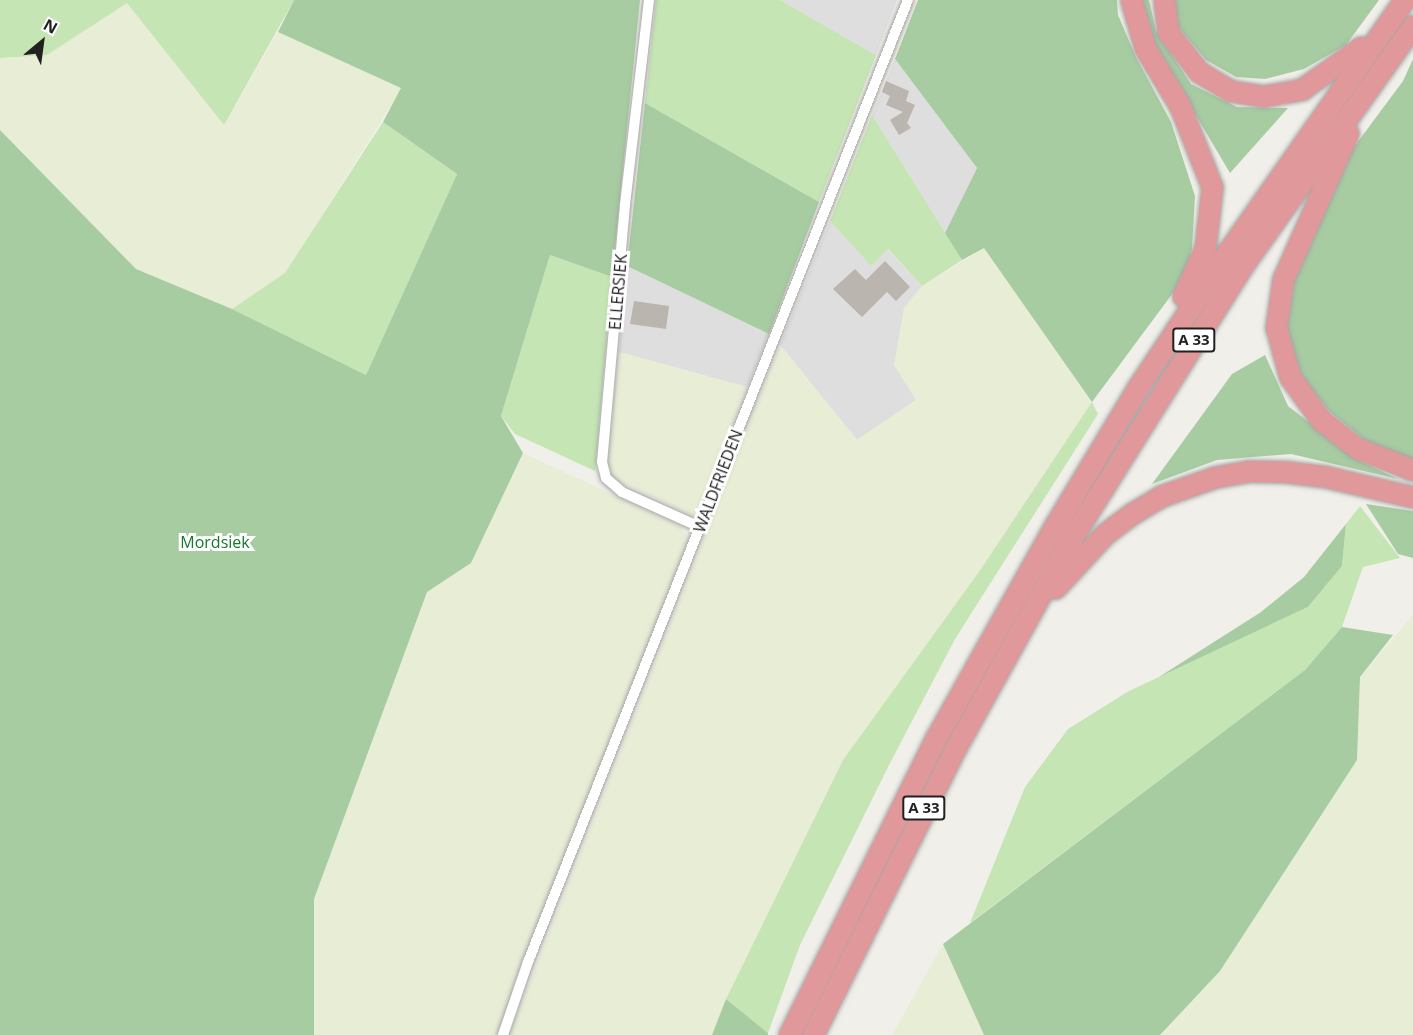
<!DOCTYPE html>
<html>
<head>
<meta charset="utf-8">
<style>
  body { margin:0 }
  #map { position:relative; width:1413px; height:1035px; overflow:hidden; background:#f1efe9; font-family:"Open Sans",sans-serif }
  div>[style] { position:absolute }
  .residential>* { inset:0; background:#dfdede }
  .farmland>* { inset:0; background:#e8edd6 }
  .grass>* { inset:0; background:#c5e5b4 }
  .forest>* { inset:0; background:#a7cca1 }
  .building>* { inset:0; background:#bab5ae }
  .roads { filter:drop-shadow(0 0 2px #a5a5a5) drop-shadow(0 0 2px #a5a5a5) }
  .street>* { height:10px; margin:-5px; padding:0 5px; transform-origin:5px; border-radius:5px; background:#fff }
  .highway>* { height:21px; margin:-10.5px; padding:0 10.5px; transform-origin:10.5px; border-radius:10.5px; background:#e0989a }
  span { translate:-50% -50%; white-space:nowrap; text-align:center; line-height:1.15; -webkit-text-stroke:6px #fff; paint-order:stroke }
  .shield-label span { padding:2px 4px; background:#fff; border:2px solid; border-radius:4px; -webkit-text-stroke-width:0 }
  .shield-label { font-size:15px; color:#212121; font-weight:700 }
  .street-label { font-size:16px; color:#212121 }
  .park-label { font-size:16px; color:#16782d }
  .north { position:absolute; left:12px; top:12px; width:60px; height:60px; -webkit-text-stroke:4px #fff; paint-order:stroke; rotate:29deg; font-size:16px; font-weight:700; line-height:24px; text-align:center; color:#212121 }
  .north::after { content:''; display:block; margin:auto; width:21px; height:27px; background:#212121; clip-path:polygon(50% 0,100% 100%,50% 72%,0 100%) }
</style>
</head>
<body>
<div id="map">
  <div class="residential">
    <div style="clip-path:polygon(780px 0,897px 0,876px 55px)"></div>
    <div style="clip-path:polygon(895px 59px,977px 168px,945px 233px,872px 115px)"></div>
    <div style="clip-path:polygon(830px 221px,871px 266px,887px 249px,922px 286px,904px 308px,916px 400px,857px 440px,780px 345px)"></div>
    <div style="clip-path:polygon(627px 266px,769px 334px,747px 387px,619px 352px)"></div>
  </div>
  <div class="farmland">
    <div style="clip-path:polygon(127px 3px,224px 125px,278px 32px,402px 88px,285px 274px,232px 309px,136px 269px,0 130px,0 58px,47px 55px)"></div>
    <div style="clip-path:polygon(984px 248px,1092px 402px,981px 569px,843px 760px,726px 999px,712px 1035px,509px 1035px,780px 345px,857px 440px,916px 400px,894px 365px,904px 308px,922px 286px)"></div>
    <div style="clip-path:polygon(619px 352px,747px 387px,696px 517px,614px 479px,608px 463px)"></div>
    <div style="clip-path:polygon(523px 453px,681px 526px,689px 541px,496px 1035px,314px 1035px,314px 899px,427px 592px,471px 563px)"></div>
    <div style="clip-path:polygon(1413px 615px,1413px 1035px,1160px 1035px,1220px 971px,1357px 760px,1360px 677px)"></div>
    <div style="clip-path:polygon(943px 944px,984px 1035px,892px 1035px)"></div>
  </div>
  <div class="grass">
    <div style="clip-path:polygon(0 0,294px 0,224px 125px,127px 3px,47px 55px,0 58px)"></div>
    <div style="clip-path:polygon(656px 0,780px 0,876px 55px,819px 202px,645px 103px)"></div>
    <div style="clip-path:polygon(872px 115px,962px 260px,922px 286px,888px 249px,871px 266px,830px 221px)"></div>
    <div style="clip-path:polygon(383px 122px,457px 174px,366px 375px,232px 309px,285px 273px)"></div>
    <div style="clip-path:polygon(550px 255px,612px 277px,595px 471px,515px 434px,501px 416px)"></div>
    <div style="clip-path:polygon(1092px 402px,1098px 414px,955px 639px,889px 765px,800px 945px,768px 1033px,726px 999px,843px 760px,981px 569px)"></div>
    <div style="clip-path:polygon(1360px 506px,1400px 558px,1363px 567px,1342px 627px,1305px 670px,970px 923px,1025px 787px,1068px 729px,1129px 691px,1308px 607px,1342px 566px,1346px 524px)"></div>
  </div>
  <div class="forest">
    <div style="clip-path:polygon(294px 0,640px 0,612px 277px,550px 255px,501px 416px,523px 453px,471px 563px,427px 592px,314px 899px,314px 1035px,0 1035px,0 130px,136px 269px,232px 309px,366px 375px,457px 174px,383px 122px,401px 88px,278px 32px)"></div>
    <div style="clip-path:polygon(918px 0,1117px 0,1118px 15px,1136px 57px,1171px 122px,1195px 196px,1192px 249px,1184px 278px,1092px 402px,984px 248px,962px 260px,945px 233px,977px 168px,895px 59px)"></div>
    <div style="clip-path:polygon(1141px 0,1149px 0,1156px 31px,1191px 84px,1237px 107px,1288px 108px,1230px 173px,1149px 36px)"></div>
    <div style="clip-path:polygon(1173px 0,1379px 0,1346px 45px,1304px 69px,1265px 79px,1236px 77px,1206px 60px,1176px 24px)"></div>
    <div style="clip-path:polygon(1413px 59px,1413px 461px,1366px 441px,1330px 412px,1299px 374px,1286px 330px,1291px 286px,1351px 151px,1403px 81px)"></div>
    <div style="clip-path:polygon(645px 103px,819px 202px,769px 334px,627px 266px)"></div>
    <div style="clip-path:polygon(1265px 355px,1288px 406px,1358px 460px,1398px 479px,1291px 454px,1217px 460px,1152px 484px,1232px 374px)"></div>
    <div style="clip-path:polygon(1366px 504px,1413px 511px,1413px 558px,1398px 554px)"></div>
    <div style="clip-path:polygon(1346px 524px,1342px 566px,1308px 607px,1159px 677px,1261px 612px,1304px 577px)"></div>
    <div style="clip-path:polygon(1342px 627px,1393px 635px,1360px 677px,1357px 760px,1220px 971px,1160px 1035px,984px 1035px,943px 944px,1305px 670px)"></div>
    <div style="clip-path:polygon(726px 999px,768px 1033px,768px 1035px,712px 1035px)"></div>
  </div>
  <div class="building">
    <div style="clip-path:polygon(886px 81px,909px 91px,906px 101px,915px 105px,907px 123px,911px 128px,899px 135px,890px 120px,903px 112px,886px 105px,890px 96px,882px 92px)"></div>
    <div style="clip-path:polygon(885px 261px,910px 287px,896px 301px,887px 292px,862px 317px,833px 289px,855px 269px,866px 280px)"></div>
    <div style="clip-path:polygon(634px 301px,669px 306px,666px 329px,630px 324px)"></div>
  </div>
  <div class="roads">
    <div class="street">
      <div style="left:649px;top:0;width:206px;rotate:96.7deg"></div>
      <div style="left:625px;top:205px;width:258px;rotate:95.1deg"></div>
      <div style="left:602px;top:462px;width:16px;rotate:76deg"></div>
      <div style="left:606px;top:478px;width:21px;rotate:41deg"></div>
      <div style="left:622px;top:492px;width:85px;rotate:24.2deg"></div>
      <div style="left:503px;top:1035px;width:77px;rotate:-71.1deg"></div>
      <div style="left:528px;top:962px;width:1034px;rotate:-68.45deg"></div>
    </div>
    <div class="highway">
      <div style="left:1131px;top:0;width:50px;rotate:73.7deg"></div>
      <div style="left:1145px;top:48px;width:68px;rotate:58.9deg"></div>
      <div style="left:1180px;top:106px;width:87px;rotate:68.4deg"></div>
      <div style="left:1212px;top:187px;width:61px;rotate:96.5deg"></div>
      <div style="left:1205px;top:248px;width:53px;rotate:114.6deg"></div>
      <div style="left:1164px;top:0;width:32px;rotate:83deg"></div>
      <div style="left:1168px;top:32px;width:51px;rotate:52.2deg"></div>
      <div style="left:1199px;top:72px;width:37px;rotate:31deg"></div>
      <div style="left:1231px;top:91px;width:33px;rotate:9deg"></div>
      <div style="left:1264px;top:96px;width:39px;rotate:-10deg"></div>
      <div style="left:1302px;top:89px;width:72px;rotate:-35.4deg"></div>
      <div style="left:1348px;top:133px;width:160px;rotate:114deg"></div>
      <div style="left:1283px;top:279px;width:49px;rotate:98.3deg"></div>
      <div style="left:1276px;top:327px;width:52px;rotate:74.4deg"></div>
      <div style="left:1290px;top:377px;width:53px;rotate:54.2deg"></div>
      <div style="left:1321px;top:420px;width:46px;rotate:37.9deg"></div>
      <div style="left:1357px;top:448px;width:60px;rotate:21.4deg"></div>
      <div style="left:1055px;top:588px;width:75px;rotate:-47.2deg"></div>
      <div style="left:1106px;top:533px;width:34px;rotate:-37deg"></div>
      <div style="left:1133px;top:513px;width:33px;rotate:-31deg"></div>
      <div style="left:1161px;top:496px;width:57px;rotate:-19.4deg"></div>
      <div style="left:1215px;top:477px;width:35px;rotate:-10deg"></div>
      <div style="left:1249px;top:471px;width:39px;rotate:1deg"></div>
      <div style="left:1288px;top:472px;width:35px;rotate:7deg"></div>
      <div style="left:1323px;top:476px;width:92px;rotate:13.1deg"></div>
      <div style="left:789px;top:1035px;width:331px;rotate:-63.7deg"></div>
      <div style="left:936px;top:738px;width:242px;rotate:-60.8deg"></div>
      <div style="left:1054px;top:527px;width:163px;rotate:-59deg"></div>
      <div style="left:1138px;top:387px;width:161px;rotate:-56.4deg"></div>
      <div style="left:1227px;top:253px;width:309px;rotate:-55deg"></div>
      <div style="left:813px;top:1035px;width:319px;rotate:-63.6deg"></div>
      <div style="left:955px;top:749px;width:244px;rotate:-61deg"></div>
      <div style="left:1073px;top:536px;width:320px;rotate:-57.9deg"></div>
      <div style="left:1243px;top:265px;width:293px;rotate:-54.6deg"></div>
    </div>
  </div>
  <div class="shield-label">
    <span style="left:1194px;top:340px">A 33</span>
    <span style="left:924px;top:808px">A 33</span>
  </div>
  <div class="street-label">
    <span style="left:618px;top:292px;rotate:-85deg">ELLERSIEK</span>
    <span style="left:718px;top:481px;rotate:-69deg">WALDFRIEDEN</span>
  </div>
  <div class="park-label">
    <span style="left:215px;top:542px">Mordsiek</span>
  </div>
  <div class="north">N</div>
</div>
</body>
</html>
